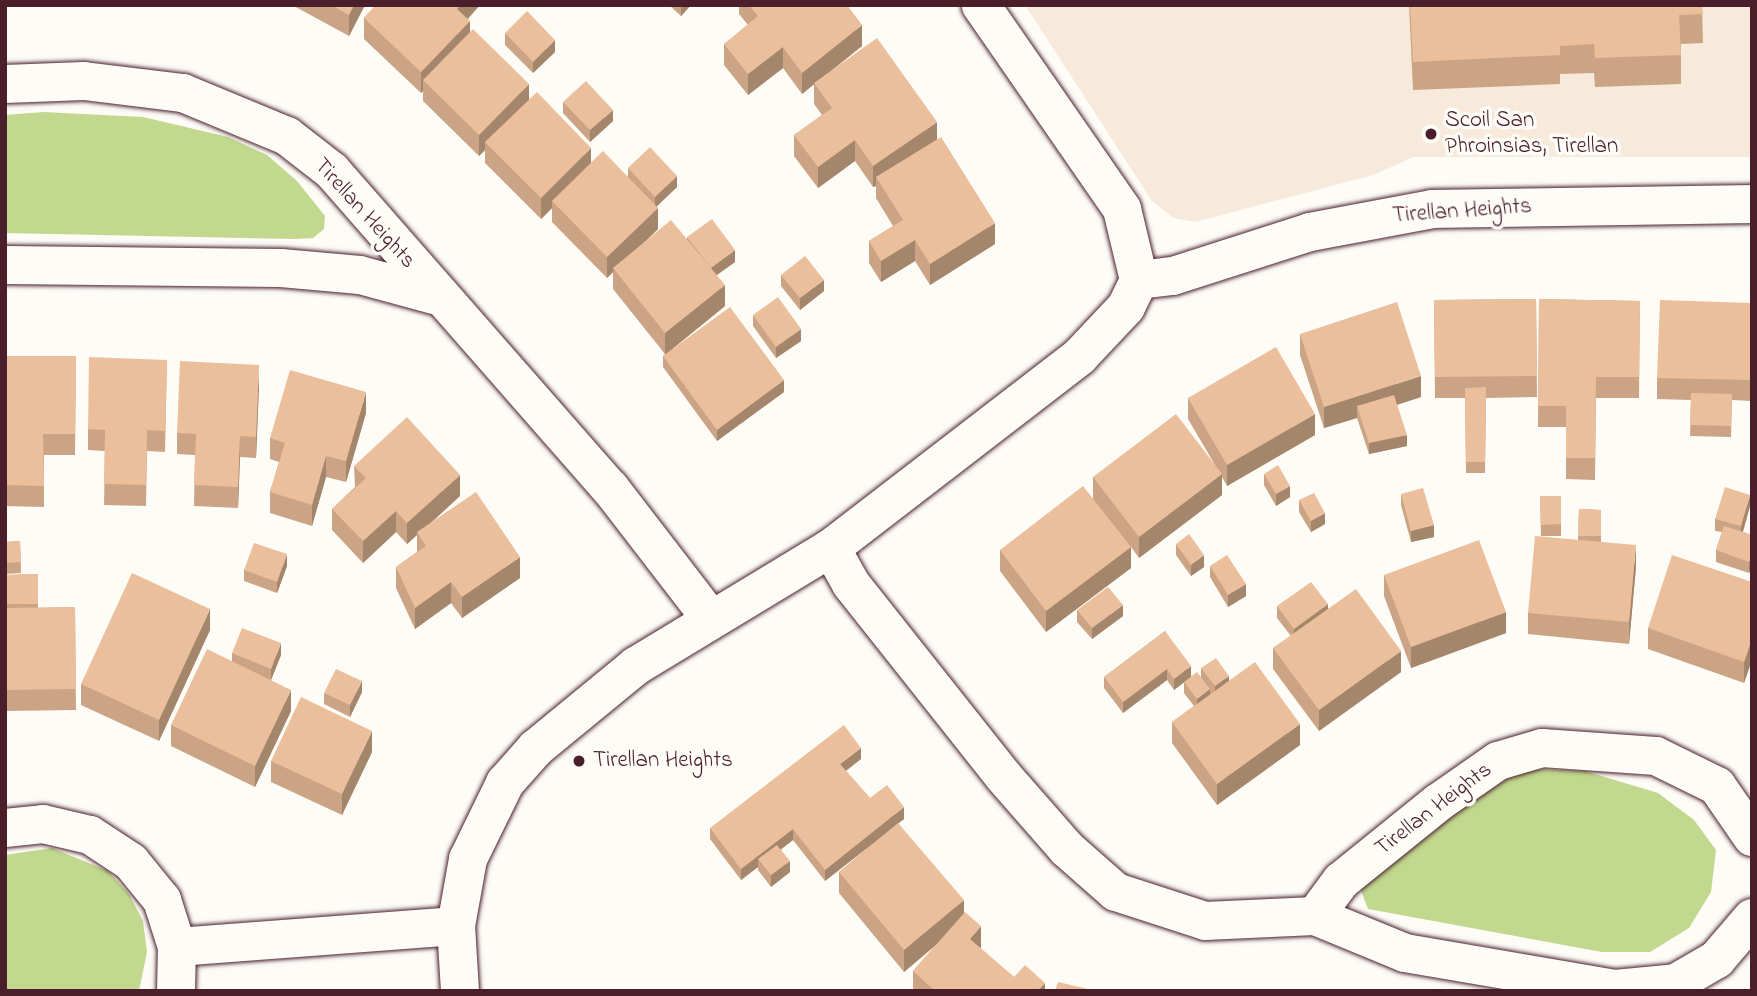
<!DOCTYPE html>
<html>
<head>
<meta charset="utf-8">
<style>
  body { margin:0 }
  #map { position:relative; width:1757px; height:996px; overflow:hidden; background:#fdfcf7; font-family:"Indie Flower",sans-serif }
  div>[style] { position:absolute }
  .built>* { inset:0; background:#f8eadb }
  .green>* { inset:0; background:#c1d88e }
  .roads { filter:drop-shadow(0 0 2px #4a1f2b) drop-shadow(0 0 2px #4a1f2b) }
  .street>* { height:38px; margin:-19px; padding:0 19px; transform-origin:19px; border-radius:19px; background:#fdfcf7 }
  .wall>* { inset:0; background:#caa485 }
  .shaded-wall>* { inset:0; background:#a4866c }
  .building>* { inset:0; background:#ebbf9b }
  .dots>* { width:19px; height:19px; translate:-50% -50%; box-sizing:border-box; border:4px solid #fdfcf7; border-radius:50% }
  span { translate:-50% -50%; white-space:nowrap; text-align:center; line-height:1.15; -webkit-text-stroke:7px #fdfcf7; paint-order:stroke }
  .poi-label { font-size:23px; color:#4a1f2b }
  .left { translate:0 -50%; text-align:left }
  .street-label { font-size:23px; color:#4a1f2b }
  .frame { position:absolute; inset:0; border:7px solid #4a1f2b; pointer-events:none }
</style>
</head>
<body>
<div id="map">
  <div class="built">
    <div style="clip-path:polygon(1025px 5px,1752px 5px,1752px 157px,1414px 157px,1373px 175px,1195px 222px,1174px 218px,1152px 201px)"></div>
  </div>
  <div class="green">
    <div style="clip-path:polygon(43px 112px,143px 117px,228px 137px,267px 155px,297px 181px,325px 216px,324px 229px,313px 238px,295px 239px,5px 233px,5px 115px)"></div>
    <div style="clip-path:polygon(1529px 769px,1585px 771px,1658px 793px,1694px 820px,1716px 850px,1711px 892px,1689px 928px,1650px 952px,1602px 952px,1368px 909px,1360px 888px,1474px 794px)"></div>
    <div style="clip-path:polygon(52px 848px,108px 871px,129px 894px,143px 921px,147px 952px,139px 991px,5px 991px,5px 855px)"></div>
  </div>
  <div class="roads">
    <div class="street">
      <div style="left:5px;top:84px;width:79px;rotate:-2.2deg"></div>
      <div style="left:84px;top:81px;width:100px;rotate:6.9deg"></div>
      <div style="left:183px;top:93px;width:113px;rotate:22.5deg"></div>
      <div style="left:287px;top:136px;width:57px;rotate:37.9deg"></div>
      <div style="left:332px;top:171px;width:422px;rotate:48.8deg"></div>
      <div style="left:610px;top:488px;width:165px;rotate:52.4deg"></div>
      <div style="left:5px;top:265px;width:276px;rotate:0.6deg"></div>
      <div style="left:281px;top:268px;width:79px;rotate:5.1deg"></div>
      <div style="left:360px;top:275px;width:77px;rotate:15.1deg"></div>
      <div style="left:1139px;top:280px;width:34px;rotate:-7deg"></div>
      <div style="left:1173px;top:276px;width:144px;rotate:-17.8deg"></div>
      <div style="left:1310px;top:232px;width:125px;rotate:-10.6deg"></div>
      <div style="left:1433px;top:209px;width:319px;rotate:-0.9deg"></div>
      <div style="left:831px;top:548px;width:41px;rotate:60.9deg"></div>
      <div style="left:851px;top:584px;width:246px;rotate:51.6deg"></div>
      <div style="left:1004px;top:777px;width:96px;rotate:48.8deg"></div>
      <div style="left:1067px;top:849px;width:65px;rotate:41.3deg"></div>
      <div style="left:1116px;top:892px;width:94px;rotate:18deg"></div>
      <div style="left:1205px;top:921px;width:110px;rotate:-2.6deg"></div>
      <div style="left:1315px;top:916px;width:97px;rotate:22.3deg"></div>
      <div style="left:1405px;top:953px;width:213px;rotate:9.7deg"></div>
      <div style="left:1615px;top:989px;width:61px;rotate:-5.6deg"></div>
      <div style="left:1676px;top:983px;width:48px;rotate:-30.3deg"></div>
      <div style="left:1717px;top:959px;width:54px;rotate:-49.5deg"></div>
      <div style="left:5px;top:828px;width:38px;rotate:-6deg"></div>
      <div style="left:43px;top:824px;width:48px;rotate:13.2deg"></div>
      <div style="left:90px;top:835px;width:49px;rotate:33.4deg"></div>
      <div style="left:131px;top:862px;width:49px;rotate:50.8deg"></div>
      <div style="left:162px;top:900px;width:49px;rotate:72.3deg"></div>
      <div style="left:177px;top:947px;width:44px;rotate:91.3deg"></div>
      <div style="left:1315px;top:916px;width:44px;rotate:-53.4deg"></div>
      <div style="left:1341px;top:881px;width:126px;rotate:-38.9deg"></div>
      <div style="left:1439px;top:802px;width:72px;rotate:-34.8deg"></div>
      <div style="left:1498px;top:761px;width:46px;rotate:-16.5deg"></div>
      <div style="left:1542px;top:748px;width:114px;rotate:4deg"></div>
      <div style="left:1656px;top:756px;width:68px;rotate:26.2deg"></div>
      <div style="left:1717px;top:786px;width:62px;rotate:55.5deg"></div>
      <div style="left:177px;top:947px;width:280px;rotate:-4.3deg"></div>
      <div style="left:460px;top:991px;width:65px;rotate:-93.5deg"></div>
      <div style="left:456px;top:926px;width:68px;rotate:-79.8deg"></div>
      <div style="left:468px;top:859px;width:85px;rotate:-64deg"></div>
      <div style="left:505px;top:783px;width:47px;rotate:-48.5deg"></div>
      <div style="left:536px;top:748px;width:129px;rotate:-39.4deg"></div>
      <div style="left:636px;top:666px;width:228px;rotate:-31.2deg"></div>
      <div style="left:831px;top:548px;width:314px;rotate:-37.6deg"></div>
      <div style="left:1080px;top:356px;width:67px;rotate:-46.8deg"></div>
      <div style="left:1126px;top:307px;width:30px;rotate:-64deg"></div>
      <div style="left:1139px;top:280px;width:73px;rotate:-103.5deg"></div>
      <div style="left:1122px;top:209px;width:248px;rotate:-124.7deg"></div>
    </div>
  </div>
  <div class="wall">
    <div style="clip-path:polygon(292px 5px,365px 5px,349px 36px)"></div>
    <div style="clip-path:polygon(376px 5px,480px 5px,468px 19px,470px 32px,529px 99px,591px 163px,628px 177px,628px 168px,677px 187px,657px 206px,658px 229px,642px 245px,687px 239px,687px 237px,735px 262px,717px 275px,725px 306px,672px 349px,784px 392px,717px 441px,663px 367px,663px 356px,665px 354px,613px 289px,613px 272px,607px 278px,552px 222px,552px 208px,541px 219px,485px 163px,485px 150px,479px 156px,423px 101px,423px 91px,421px 93px,364px 39px,364px 18px)"></div>
    <div style="clip-path:polygon(669px 5px,691px 5px,681px 16px)"></div>
    <div style="clip-path:polygon(739px 5px,847px 5px,862px 46px,831px 71px,937px 139px,995px 244px,930px 285px,915px 261px,881px 282px,869px 263px,869px 241px,893px 226px,876px 198px,876px 186px,873px 187px,855px 161px,818px 188px,794px 156px,794px 135px,822px 115px,814px 104px,814px 84px,802px 94px,783px 68px,748px 95px,724px 65px,724px 44px,748px 25px,739px 14px)"></div>
    <div style="clip-path:polygon(1409px 5px,1702px 5px,1703px 43px,1681px 44px,1681px 84px,1595px 87px,1594px 73px,1560px 74px,1560px 84px,1413px 90px)"></div>
    <div style="clip-path:polygon(505px 33px,555px 52px,533px 73px,505px 45px)"></div>
    <div style="clip-path:polygon(563px 102px,613px 121px,590px 142px,563px 113px)"></div>
    <div style="clip-path:polygon(781px 275px,824px 291px,800px 310px,781px 286px)"></div>
    <div style="clip-path:polygon(1536px 299px,1537px 397px,1486px 398px,1485px 473px,1466px 473px,1465px 398px,1435px 398px,1434px 300px)"></div>
    <div style="clip-path:polygon(1539px 299px,1640px 301px,1639px 398px,1596px 398px,1595px 480px,1566px 479px,1566px 427px,1538px 427px)"></div>
    <div style="clip-path:polygon(1752px 303px,1752px 401px,1732px 400px,1731px 437px,1690px 436px,1691px 400px,1657px 399px,1657px 378px)"></div>
    <div style="clip-path:polygon(753px 315px,801px 341px,776px 358px,753px 326px)"></div>
    <div style="clip-path:polygon(1300px 334px,1421px 397px,1397px 405px,1407px 446px,1369px 454px,1357px 418px,1324px 428px,1300px 355px)"></div>
    <div style="clip-path:polygon(5px 356px,76px 356px,75px 455px,44px 455px,44px 507px,5px 506px)"></div>
    <div style="clip-path:polygon(167px 360px,165px 452px,147px 451px,146px 506px,104px 505px,105px 451px,88px 450px,88px 429px)"></div>
    <div style="clip-path:polygon(259px 386px,256px 458px,240px 457px,238px 508px,194px 506px,195px 455px,177px 454px,177px 433px)"></div>
    <div style="clip-path:polygon(1188px 398px,1315px 435px,1227px 486px,1222px 477px,1222px 495px,1139px 558px,1131px 547px,1131px 568px,1046px 632px,1000px 571px,1000px 550px,1093px 498px,1093px 477px,1215px 465px,1188px 419px)"></div>
    <div style="clip-path:polygon(366px 413px,346px 482px,326px 477px,312px 526px,270px 513px,270px 492px,279px 462px,270px 459px,270px 438px)"></div>
    <div style="clip-path:polygon(354px 466px,460px 496px,430px 523px,520px 578px,462px 618px,451px 603px,415px 629px,396px 588px,396px 567px,417px 552px,417px 535px,407px 544px,396px 532px,363px 563px,332px 530px,332px 509px,355px 487px)"></div>
    <div style="clip-path:polygon(1264px 474px,1290px 497px,1276px 506px,1264px 485px)"></div>
    <div style="clip-path:polygon(1401px 494px,1434px 537px,1411px 542px,1401px 505px)"></div>
    <div style="clip-path:polygon(1540px 496px,1561px 496px,1561px 536px,1541px 536px)"></div>
    <div style="clip-path:polygon(1299px 500px,1325px 524px,1311px 532px,1299px 512px)"></div>
    <div style="clip-path:polygon(1750px 506px,1743px 532px,1752px 535px,1752px 565px,1749px 573px,1716px 562px,1716px 550px,1722px 532px,1715px 531px,1715px 519px)"></div>
    <div style="clip-path:polygon(1579px 509px,1601px 510px,1601px 542px,1636px 567px,1629px 644px,1528px 634px,1528px 613px,1578px 540px)"></div>
    <div style="clip-path:polygon(20px 541px,21px 573px,5px 574px,5px 542px)"></div>
    <div style="clip-path:polygon(1176px 544px,1204px 567px,1191px 576px,1176px 555px)"></div>
    <div style="clip-path:polygon(287px 566px,277px 593px,244px 581px,244px 570px)"></div>
    <div style="clip-path:polygon(1210px 566px,1246px 596px,1228px 607px,1210px 577px)"></div>
    <div style="clip-path:polygon(38px 574px,38px 608px,75px 607px,76px 710px,5px 711px,5px 575px)"></div>
    <div style="clip-path:polygon(1384px 575px,1506px 633px,1411px 668px,1384px 596px)"></div>
    <div style="clip-path:polygon(1752px 582px,1752px 660px,1744px 683px,1648px 649px,1648px 628px)"></div>
    <div style="clip-path:polygon(1277px 606px,1328px 609px,1401px 672px,1319px 731px,1273px 669px,1273px 648px,1291px 636px,1277px 618px)"></div>
    <div style="clip-path:polygon(1077px 610px,1123px 616px,1092px 639px,1077px 622px)"></div>
    <div style="clip-path:polygon(210px 630px,159px 741px,81px 705px,81px 684px)"></div>
    <div style="clip-path:polygon(1165px 631px,1191px 676px,1201px 678px,1201px 668px,1229px 681px,1300px 745px,1217px 805px,1172px 743px,1172px 722px,1194px 706px,1184px 693px,1184px 682px,1174px 690px,1167px 680px,1123px 713px,1104px 688px,1104px 677px)"></div>
    <div style="clip-path:polygon(232px 653px,281px 655px,271px 680px,291px 711px,255px 787px,171px 746px,171px 725px,232px 661px)"></div>
    <div style="clip-path:polygon(362px 692px,350px 717px,324px 704px,324px 693px)"></div>
    <div style="clip-path:polygon(372px 752px,342px 815px,271px 782px,271px 761px)"></div>
    <div style="clip-path:polygon(861px 759px,846px 771px,870px 798px,904px 819px,898px 823px,964px 913px,981px 947px,980px 948px,1014px 977px,1045px 991px,913px 991px,913px 971px,936px 945px,904px 972px,839px 893px,839px 872px,876px 841px,825px 881px,793px 840px,781px 849px,790px 872px,771px 887px,758px 870px,758px 867px,741px 880px,710px 839px,710px 828px)"></div>
  </div>
  <div class="shaded-wall">
    <div style="clip-path:polygon(354px 5px,365px 5px,349px 36px,349px 15px)"></div>
    <div style="clip-path:polygon(460px 5px,480px 5px,457px 30px,457px 9px)"></div>
    <div style="clip-path:polygon(681px 5px,691px 5px,681px 16px)"></div>
    <div style="clip-path:polygon(470px 21px,470px 42px,423px 80px,423px 91px,421px 93px,421px 72px)"></div>
    <div style="clip-path:polygon(862px 25px,862px 46px,802px 94px,802px 73px)"></div>
    <div style="clip-path:polygon(555px 40px,555px 52px,533px 73px,533px 62px)"></div>
    <div style="clip-path:polygon(783px 47px,783px 68px,748px 95px,748px 74px)"></div>
    <div style="clip-path:polygon(529px 84px,529px 105px,485px 142px,485px 150px,479px 156px,479px 135px)"></div>
    <div style="clip-path:polygon(613px 110px,613px 121px,590px 142px,590px 130px)"></div>
    <div style="clip-path:polygon(937px 122px,937px 143px,876px 177px,876px 186px,873px 187px,873px 166px)"></div>
    <div style="clip-path:polygon(855px 140px,855px 161px,818px 188px,818px 167px)"></div>
    <div style="clip-path:polygon(591px 148px,591px 169px,552px 201px,552px 208px,541px 219px,541px 198px)"></div>
    <div style="clip-path:polygon(677px 176px,677px 187px,655px 208px,655px 197px)"></div>
    <div style="clip-path:polygon(658px 208px,658px 229px,614px 271px,613px 268px,613px 272px,607px 278px,607px 257px)"></div>
    <div style="clip-path:polygon(995px 223px,995px 244px,930px 285px,930px 264px)"></div>
    <div style="clip-path:polygon(915px 240px,915px 261px,881px 282px,881px 261px)"></div>
    <div style="clip-path:polygon(735px 250px,735px 262px,711px 279px,711px 268px)"></div>
    <div style="clip-path:polygon(824px 280px,824px 291px,800px 310px,800px 298px)"></div>
    <div style="clip-path:polygon(725px 285px,725px 306px,665px 355px,665px 333px)"></div>
    <div style="clip-path:polygon(801px 329px,801px 341px,776px 358px,776px 347px)"></div>
    <div style="clip-path:polygon(259px 365px,259px 386px,256px 458px,256px 437px)"></div>
    <div style="clip-path:polygon(1421px 376px,1421px 397px,1361px 416px,1357px 406px,1357px 418px,1324px 428px,1324px 407px)"></div>
    <div style="clip-path:polygon(784px 380px,784px 392px,717px 441px,717px 430px)"></div>
    <div style="clip-path:polygon(366px 392px,366px 413px,346px 482px,346px 461px)"></div>
    <div style="clip-path:polygon(1315px 414px,1315px 435px,1227px 486px,1227px 465px)"></div>
    <div style="clip-path:polygon(1407px 435px,1407px 446px,1369px 454px,1369px 443px)"></div>
    <div style="clip-path:polygon(240px 436px,240px 457px,238px 508px,238px 487px)"></div>
    <div style="clip-path:polygon(326px 456px,326px 477px,312px 526px,312px 505px)"></div>
    <div style="clip-path:polygon(1222px 474px,1222px 495px,1139px 558px,1139px 537px)"></div>
    <div style="clip-path:polygon(460px 475px,460px 496px,419px 534px,417px 532px,417px 535px,407px 544px,407px 523px)"></div>
    <div style="clip-path:polygon(1290px 486px,1290px 497px,1276px 506px,1276px 494px)"></div>
    <div style="clip-path:polygon(1750px 495px,1750px 506px,1741px 538px,1741px 526px)"></div>
    <div style="clip-path:polygon(396px 511px,396px 532px,363px 563px,363px 541px)"></div>
    <div style="clip-path:polygon(1325px 513px,1325px 524px,1311px 532px,1311px 521px)"></div>
    <div style="clip-path:polygon(1434px 525px,1434px 537px,1411px 542px,1411px 531px)"></div>
    <div style="clip-path:polygon(1636px 545px,1636px 567px,1629px 644px,1629px 622px)"></div>
    <div style="clip-path:polygon(1131px 547px,1131px 568px,1046px 632px,1046px 611px)"></div>
    <div style="clip-path:polygon(287px 554px,287px 566px,277px 593px,277px 582px)"></div>
    <div style="clip-path:polygon(1752px 554px,1752px 565px,1749px 573px,1749px 562px)"></div>
    <div style="clip-path:polygon(1204px 555px,1204px 567px,1191px 576px,1191px 565px)"></div>
    <div style="clip-path:polygon(520px 557px,520px 578px,462px 618px,462px 597px)"></div>
    <div style="clip-path:polygon(451px 582px,451px 603px,415px 629px,415px 608px)"></div>
    <div style="clip-path:polygon(1246px 584px,1246px 596px,1228px 607px,1228px 595px)"></div>
    <div style="clip-path:polygon(1328px 604px,1328px 616px,1294px 640px,1294px 629px)"></div>
    <div style="clip-path:polygon(1123px 605px,1123px 616px,1092px 639px,1092px 628px)"></div>
    <div style="clip-path:polygon(210px 609px,210px 630px,159px 741px,159px 720px)"></div>
    <div style="clip-path:polygon(1506px 612px,1506px 633px,1411px 668px,1411px 647px)"></div>
    <div style="clip-path:polygon(1752px 639px,1752px 660px,1744px 683px,1744px 662px)"></div>
    <div style="clip-path:polygon(281px 643px,281px 655px,271px 680px,271px 669px)"></div>
    <div style="clip-path:polygon(1401px 651px,1401px 672px,1319px 731px,1319px 710px)"></div>
    <div style="clip-path:polygon(1191px 666px,1191px 677px,1174px 690px,1174px 679px)"></div>
    <div style="clip-path:polygon(1167px 669px,1167px 680px,1123px 713px,1123px 702px)"></div>
    <div style="clip-path:polygon(1229px 676px,1229px 687px,1215px 697px,1215px 686px)"></div>
    <div style="clip-path:polygon(362px 681px,362px 692px,350px 717px,350px 705px)"></div>
    <div style="clip-path:polygon(1210px 689px,1210px 701px,1197px 710px,1197px 699px)"></div>
    <div style="clip-path:polygon(291px 690px,291px 711px,255px 787px,255px 766px)"></div>
    <div style="clip-path:polygon(1300px 724px,1300px 745px,1217px 805px,1217px 784px)"></div>
    <div style="clip-path:polygon(372px 731px,372px 752px,342px 815px,342px 794px)"></div>
    <div style="clip-path:polygon(861px 748px,861px 759px,840px 775px,840px 764px)"></div>
    <div style="clip-path:polygon(904px 807px,904px 819px,825px 881px,825px 870px)"></div>
    <div style="clip-path:polygon(793px 829px,793px 840px,762px 864px,758px 859px,758px 867px,741px 880px,741px 869px)"></div>
    <div style="clip-path:polygon(790px 861px,790px 872px,771px 887px,771px 875px)"></div>
    <div style="clip-path:polygon(964px 900px,964px 921px,904px 972px,904px 950px)"></div>
    <div style="clip-path:polygon(981px 926px,981px 947px,970px 960px,970px 939px)"></div>
    <div style="clip-path:polygon(1045px 983px,1045px 991px,1037px 991px)"></div>
  </div>
  <div class="building">
    <div style="clip-path:polygon(331px 5px,354px 5px,349px 15px)"></div>
    <div style="clip-path:polygon(376px 5px,460px 5px,457px 9px,470px 21px,421px 72px,364px 18px)"></div>
    <div style="clip-path:polygon(749px 5px,847px 5px,862px 25px,802px 73px,783px 47px,748px 74px,724px 44px,758px 16px)"></div>
    <div style="clip-path:polygon(1410px 5px,1702px 5px,1703px 14px,1679px 15px,1681px 55px,1595px 58px,1594px 44px,1560px 46px,1560px 55px,1413px 62px)"></div>
    <div style="clip-path:polygon(527px 11px,555px 40px,533px 62px,505px 33px)"></div>
    <div style="clip-path:polygon(473px 29px,529px 84px,479px 135px,423px 80px)"></div>
    <div style="clip-path:polygon(877px 38px,937px 122px,873px 166px,855px 140px,818px 167px,794px 135px,832px 108px,814px 83px)"></div>
    <div style="clip-path:polygon(586px 81px,613px 110px,590px 130px,563px 102px)"></div>
    <div style="clip-path:polygon(537px 92px,591px 148px,541px 198px,485px 142px)"></div>
    <div style="clip-path:polygon(941px 137px,995px 223px,930px 264px,915px 240px,881px 261px,869px 241px,903px 220px,876px 177px)"></div>
    <div style="clip-path:polygon(650px 147px,677px 176px,655px 197px,628px 168px)"></div>
    <div style="clip-path:polygon(603px 151px,658px 208px,607px 257px,552px 201px)"></div>
    <div style="clip-path:polygon(712px 219px,735px 250px,711px 268px,687px 237px)"></div>
    <div style="clip-path:polygon(671px 220px,725px 285px,665px 333px,613px 268px)"></div>
    <div style="clip-path:polygon(805px 256px,824px 280px,800px 298px,781px 275px)"></div>
    <div style="clip-path:polygon(778px 297px,801px 329px,776px 347px,753px 315px)"></div>
    <div style="clip-path:polygon(1536px 299px,1537px 376px,1435px 377px,1434px 300px)"></div>
    <div style="clip-path:polygon(1539px 299px,1640px 301px,1639px 377px,1596px 377px,1595px 458px,1566px 458px,1566px 406px,1538px 406px)"></div>
    <div style="clip-path:polygon(1660px 300px,1752px 303px,1752px 380px,1657px 378px)"></div>
    <div style="clip-path:polygon(1397px 302px,1421px 376px,1324px 407px,1300px 334px)"></div>
    <div style="clip-path:polygon(730px 307px,784px 380px,717px 430px,663px 356px)"></div>
    <div style="clip-path:polygon(1276px 347px,1315px 414px,1227px 465px,1188px 398px)"></div>
    <div style="clip-path:polygon(5px 356px,76px 356px,75px 434px,43px 434px,44px 486px,5px 485px)"></div>
    <div style="clip-path:polygon(89px 357px,167px 360px,165px 431px,147px 430px,146px 485px,104px 484px,105px 430px,88px 429px)"></div>
    <div style="clip-path:polygon(180px 361px,259px 365px,256px 437px,240px 436px,238px 487px,194px 485px,196px 434px,177px 433px)"></div>
    <div style="clip-path:polygon(290px 370px,366px 392px,346px 461px,326px 456px,312px 505px,270px 492px,285px 443px,270px 438px)"></div>
    <div style="clip-path:polygon(1486px 387px,1485px 462px,1466px 462px,1465px 388px)"></div>
    <div style="clip-path:polygon(1691px 393px,1732px 394px,1731px 426px,1690px 425px)"></div>
    <div style="clip-path:polygon(1394px 395px,1407px 435px,1369px 443px,1357px 406px)"></div>
    <div style="clip-path:polygon(1176px 414px,1222px 474px,1139px 537px,1093px 477px)"></div>
    <div style="clip-path:polygon(407px 417px,460px 475px,407px 523px,396px 511px,363px 541px,332px 509px,366px 478px,354px 466px)"></div>
    <div style="clip-path:polygon(1278px 465px,1290px 486px,1276px 494px,1264px 474px)"></div>
    <div style="clip-path:polygon(1083px 486px,1131px 547px,1046px 611px,1000px 550px)"></div>
    <div style="clip-path:polygon(1725px 487px,1750px 495px,1741px 526px,1715px 519px)"></div>
    <div style="clip-path:polygon(1423px 488px,1434px 525px,1411px 531px,1401px 494px)"></div>
    <div style="clip-path:polygon(476px 492px,520px 557px,462px 597px,451px 582px,415px 608px,396px 567px,426px 546px,417px 532px)"></div>
    <div style="clip-path:polygon(1314px 493px,1325px 513px,1311px 521px,1299px 500px)"></div>
    <div style="clip-path:polygon(1540px 496px,1561px 496px,1561px 524px,1541px 525px)"></div>
    <div style="clip-path:polygon(1579px 509px,1601px 510px,1601px 536px,1578px 536px)"></div>
    <div style="clip-path:polygon(1724px 526px,1752px 535px,1752px 554px,1749px 562px,1716px 550px)"></div>
    <div style="clip-path:polygon(1189px 534px,1204px 555px,1191px 565px,1176px 544px)"></div>
    <div style="clip-path:polygon(1535px 536px,1636px 545px,1629px 622px,1528px 613px)"></div>
    <div style="clip-path:polygon(1479px 540px,1506px 612px,1411px 647px,1384px 575px)"></div>
    <div style="clip-path:polygon(20px 541px,21px 562px,5px 563px,5px 542px)"></div>
    <div style="clip-path:polygon(254px 543px,287px 554px,277px 582px,244px 570px)"></div>
    <div style="clip-path:polygon(1227px 555px,1246px 584px,1228px 595px,1210px 566px)"></div>
    <div style="clip-path:polygon(1672px 555px,1752px 582px,1752px 639px,1744px 662px,1648px 628px)"></div>
    <div style="clip-path:polygon(132px 573px,210px 609px,159px 720px,81px 684px)"></div>
    <div style="clip-path:polygon(38px 574px,38px 604px,5px 604px,5px 575px)"></div>
    <div style="clip-path:polygon(1311px 582px,1328px 604px,1294px 629px,1277px 606px)"></div>
    <div style="clip-path:polygon(1108px 587px,1123px 605px,1092px 628px,1077px 610px)"></div>
    <div style="clip-path:polygon(1356px 589px,1401px 651px,1319px 710px,1273px 648px)"></div>
    <div style="clip-path:polygon(75px 607px,76px 689px,5px 690px,5px 608px)"></div>
    <div style="clip-path:polygon(242px 628px,281px 643px,271px 669px,232px 653px)"></div>
    <div style="clip-path:polygon(1165px 631px,1191px 666px,1174px 679px,1167px 669px,1123px 702px,1104px 677px)"></div>
    <div style="clip-path:polygon(207px 649px,291px 690px,255px 766px,171px 725px)"></div>
    <div style="clip-path:polygon(1216px 658px,1229px 676px,1215px 686px,1201px 668px)"></div>
    <div style="clip-path:polygon(1255px 662px,1300px 724px,1217px 784px,1172px 722px)"></div>
    <div style="clip-path:polygon(336px 669px,362px 681px,350px 705px,324px 693px)"></div>
    <div style="clip-path:polygon(1197px 672px,1210px 689px,1197px 699px,1184px 682px)"></div>
    <div style="clip-path:polygon(301px 697px,372px 731px,342px 794px,271px 761px)"></div>
    <div style="clip-path:polygon(844px 725px,861px 748px,840px 764px,870px 798px,887px 785px,904px 807px,825px 870px,793px 829px,741px 869px,710px 828px)"></div>
    <div style="clip-path:polygon(898px 823px,964px 900px,904px 950px,839px 872px)"></div>
    <div style="clip-path:polygon(777px 845px,790px 861px,771px 875px,758px 859px)"></div>
    <div style="clip-path:polygon(965px 912px,981px 926px,970px 939px,1014px 977px,1025px 965px,1045px 983px,1037px 991px,935px 991px,913px 971px)"></div>
    <div style="clip-path:polygon(1058px 982px,1097px 991px,1055px 991px)"></div>
  </div>
  <div class="dots">
    <div style="left:1431px;top:134px;background:#4a1f2b"></div>
    <div style="left:579px;top:761px;background:#4a1f2b"></div>
  </div>
  <div class="poi-label">
    <span class="left" style="left:1445px;top:134px">Scoil San<br>Phroinsias, Tirellan</span>
    <span class="left" style="left:593px;top:761px">Tirellan Heights</span>
  </div>
  <div class="street-label">
    <span style="left:1462px;top:212px;rotate:-4deg">Tirellan Heights</span>
    <span style="left:364px;top:214px;rotate:48deg">Tirellan Heights</span>
    <span style="left:1434px;top:810px;rotate:-37deg">Tirellan Heights</span>
  </div>
  <div class="frame"></div>
</div>
</body>
</html>
